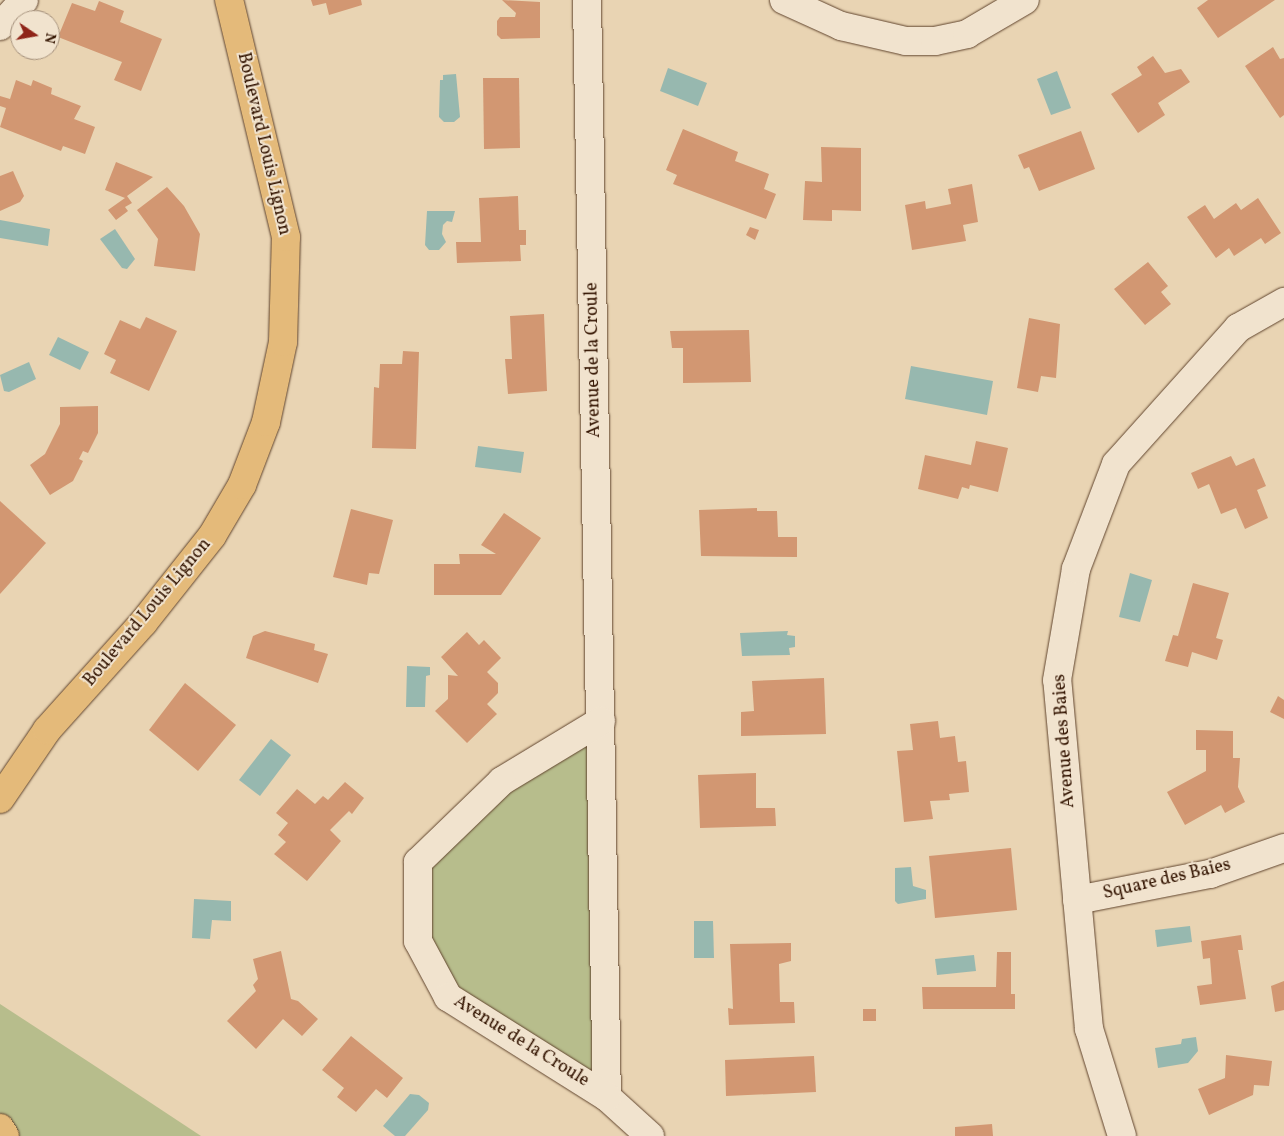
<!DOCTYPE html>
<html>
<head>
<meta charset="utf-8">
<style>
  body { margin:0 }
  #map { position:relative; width:1284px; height:1136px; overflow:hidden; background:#e9d4b3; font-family:Vollkorn,serif }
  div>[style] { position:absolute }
  .green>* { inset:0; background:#b7bd8c }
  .water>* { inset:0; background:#97b8af }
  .building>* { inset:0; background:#d29772 }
  .roads { filter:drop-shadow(0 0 1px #61452e) drop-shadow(0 0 1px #61452e) }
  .minor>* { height:28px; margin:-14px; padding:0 14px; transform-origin:14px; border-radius:14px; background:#f1e3ce }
  .major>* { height:28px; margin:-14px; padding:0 14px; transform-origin:14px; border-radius:14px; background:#e4ba7a }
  span { translate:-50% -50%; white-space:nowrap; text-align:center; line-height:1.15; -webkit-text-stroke:4px #f1e3ce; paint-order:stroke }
  .street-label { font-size:18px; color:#341502 }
  .north { position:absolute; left:10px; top:10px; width:50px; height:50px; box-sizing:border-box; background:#f1e3ce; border:1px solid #a5917c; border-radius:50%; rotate:102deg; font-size:14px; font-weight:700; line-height:20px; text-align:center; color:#341502 }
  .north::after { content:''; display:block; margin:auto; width:18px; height:22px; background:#8f2418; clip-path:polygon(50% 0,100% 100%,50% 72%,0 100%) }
</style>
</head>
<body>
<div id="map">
  <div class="green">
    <div style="clip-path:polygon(598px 725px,606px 1095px,449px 995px,420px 941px,420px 863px,503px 782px)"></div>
    <div style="clip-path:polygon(0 1004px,92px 1064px,201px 1136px,0 1136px)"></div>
  </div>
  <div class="water">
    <div style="clip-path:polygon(668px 68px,707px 83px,698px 106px,660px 91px)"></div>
    <div style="clip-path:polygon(1057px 71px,1071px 108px,1051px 115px,1037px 79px)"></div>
    <div style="clip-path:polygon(456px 74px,460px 117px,454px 122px,444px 122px,439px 117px,440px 80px,443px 80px,443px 75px)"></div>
    <div style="clip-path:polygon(427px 211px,455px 211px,452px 222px,447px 221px,443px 225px,442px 234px,446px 242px,439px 250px,429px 250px,425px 245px)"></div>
    <div style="clip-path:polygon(0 220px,50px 229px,48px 246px,0 238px)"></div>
    <div style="clip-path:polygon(115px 229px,135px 259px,127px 269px,122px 268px,100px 239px)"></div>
    <div style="clip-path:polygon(58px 337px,89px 352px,80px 370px,49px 355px)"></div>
    <div style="clip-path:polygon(29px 362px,36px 379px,9px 392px,4px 391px,0 375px)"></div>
    <div style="clip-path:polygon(911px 366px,993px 381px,987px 415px,905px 399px)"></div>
    <div style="clip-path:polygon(478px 446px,524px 452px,521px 473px,475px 467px)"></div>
    <div style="clip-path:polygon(1130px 573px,1152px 580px,1140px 622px,1119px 617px)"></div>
    <div style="clip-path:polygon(788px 631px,787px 635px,795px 636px,795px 647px,789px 648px,790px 655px,742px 656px,740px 633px)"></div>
    <div style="clip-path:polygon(407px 666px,430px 667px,430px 675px,426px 676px,425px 707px,406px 707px)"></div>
    <div style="clip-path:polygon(271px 739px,291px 755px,260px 796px,239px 780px)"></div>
    <div style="clip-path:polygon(911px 867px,913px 886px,926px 890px,926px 899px,898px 904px,895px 901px,895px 868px)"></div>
    <div style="clip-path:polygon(194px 899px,231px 901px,231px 921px,212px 920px,210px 939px,192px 938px)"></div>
    <div style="clip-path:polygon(694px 921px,713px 921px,714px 958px,694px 958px)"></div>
    <div style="clip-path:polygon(1190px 926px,1192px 942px,1157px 947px,1155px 930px)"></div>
    <div style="clip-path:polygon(974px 955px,976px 971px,937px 975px,935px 959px)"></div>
    <div style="clip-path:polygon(1196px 1037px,1198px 1051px,1188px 1063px,1158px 1068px,1155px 1048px,1181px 1044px,1182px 1039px)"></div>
    <div style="clip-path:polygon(410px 1094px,419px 1095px,429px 1103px,428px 1110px,405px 1136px,395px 1136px,383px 1126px)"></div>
  </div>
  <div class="building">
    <div style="clip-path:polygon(311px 0,361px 0,362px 5px,329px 15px,326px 3px,313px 6px)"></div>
    <div style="clip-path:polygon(502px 0,540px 2px,540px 38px,501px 39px,497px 35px,497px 21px,500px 17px,515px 17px,516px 13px)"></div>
    <div style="clip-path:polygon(1208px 0,1275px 0,1218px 38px,1197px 8px)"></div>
    <div style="clip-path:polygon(99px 1px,124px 11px,120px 22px,162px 39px,141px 91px,114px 80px,122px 62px,58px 37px,72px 3px,95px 11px)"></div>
    <div style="clip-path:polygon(1273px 47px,1280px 59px,1284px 58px,1284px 115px,1280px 118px,1245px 66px)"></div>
    <div style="clip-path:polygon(1153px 56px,1165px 73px,1181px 69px,1190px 82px,1158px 103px,1165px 115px,1138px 133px,1111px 94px,1142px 75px,1137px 67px)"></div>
    <div style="clip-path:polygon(483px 78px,519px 78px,520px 148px,484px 149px)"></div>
    <div style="clip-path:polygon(16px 80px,31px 86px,33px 80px,52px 88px,51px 94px,81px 106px,74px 119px,95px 127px,85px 154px,63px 146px,61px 151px,0 127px,6px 108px,0 106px,0 96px,10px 99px)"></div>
    <div style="clip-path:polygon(683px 129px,738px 152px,735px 161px,769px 174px,764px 189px,776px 194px,766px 219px,673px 184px,677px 175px,666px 170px)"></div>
    <div style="clip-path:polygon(1081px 131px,1095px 169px,1039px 191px,1029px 167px,1024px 169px,1018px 155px)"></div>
    <div style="clip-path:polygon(821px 147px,861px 148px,861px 211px,832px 210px,832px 221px,803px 220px,805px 181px,822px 182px)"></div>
    <div style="clip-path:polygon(116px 162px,153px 177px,127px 196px,132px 203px,125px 207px,128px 211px,116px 220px,108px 210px,125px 198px,105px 190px)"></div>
    <div style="clip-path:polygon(13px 171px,24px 196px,20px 202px,0 211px,0 176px)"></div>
    <div style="clip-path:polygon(972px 184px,978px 222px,963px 225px,966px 241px,912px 250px,905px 205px,925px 201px,926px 209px,951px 204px,948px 189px)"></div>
    <div style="clip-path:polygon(167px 187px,184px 206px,200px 234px,195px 271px,154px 266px,158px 239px,137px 210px)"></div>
    <div style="clip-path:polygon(518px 196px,519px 230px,526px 230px,526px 245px,520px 245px,521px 261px,457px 263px,456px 242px,481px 242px,479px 198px)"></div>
    <div style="clip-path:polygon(1258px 198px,1281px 233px,1265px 244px,1261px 238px,1234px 256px,1229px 248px,1216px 258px,1187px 217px,1205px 205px,1214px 219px,1236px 203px,1241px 210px)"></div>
    <div style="clip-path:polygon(750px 227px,759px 230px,755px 240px,746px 235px)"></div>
    <div style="clip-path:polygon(1148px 262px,1168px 286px,1161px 292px,1171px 304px,1145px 325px,1114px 289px)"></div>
    <div style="clip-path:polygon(544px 314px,547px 391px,508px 394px,505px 359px,512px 359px,510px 316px)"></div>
    <div style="clip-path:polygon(146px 317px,177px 331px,149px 391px,110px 373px,116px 360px,104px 354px,120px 320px,140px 329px)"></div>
    <div style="clip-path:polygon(1029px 318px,1060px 324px,1056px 378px,1041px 376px,1038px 392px,1017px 388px)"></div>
    <div style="clip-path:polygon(749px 330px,751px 382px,683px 383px,683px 348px,672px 348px,670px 331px)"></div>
    <div style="clip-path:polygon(403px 351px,419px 352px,416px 449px,372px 448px,374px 387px,379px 388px,380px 364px,402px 364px)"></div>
    <div style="clip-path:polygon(98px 406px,98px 433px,88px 453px,83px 451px,79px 459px,83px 461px,73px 481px,50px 495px,30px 465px,45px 454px,60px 424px,60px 407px)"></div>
    <div style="clip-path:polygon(976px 441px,1008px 448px,998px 492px,970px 485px,969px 489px,962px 487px,958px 499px,918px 489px,925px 455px,971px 465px)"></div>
    <div style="clip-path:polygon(1231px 456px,1236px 466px,1254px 458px,1266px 486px,1257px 490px,1268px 518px,1245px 529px,1236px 508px,1221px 514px,1209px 484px,1198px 489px,1191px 473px)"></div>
    <div style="clip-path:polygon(0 501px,46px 543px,0 594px)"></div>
    <div style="clip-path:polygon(757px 508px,757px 511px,777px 511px,778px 537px,797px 537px,797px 557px,701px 556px,699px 510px)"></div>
    <div style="clip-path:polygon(351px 509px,393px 520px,379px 574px,369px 573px,367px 585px,333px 577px)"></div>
    <div style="clip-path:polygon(504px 513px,541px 538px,501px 595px,434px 595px,434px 564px,460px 564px,459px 554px,496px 554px,481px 545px)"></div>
    <div style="clip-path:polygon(1193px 583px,1229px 593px,1216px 638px,1223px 640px,1217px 660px,1192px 652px,1188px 667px,1165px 661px,1173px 635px,1178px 636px)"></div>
    <div style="clip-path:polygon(265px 631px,315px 644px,314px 650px,328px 654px,318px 683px,246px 658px,253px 636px)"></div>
    <div style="clip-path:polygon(467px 632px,479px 645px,484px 640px,501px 658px,487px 672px,498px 683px,498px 693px,487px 704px,497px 714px,467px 743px,435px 711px,448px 699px,448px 675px,458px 676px,441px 657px)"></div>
    <div style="clip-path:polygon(824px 678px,826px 734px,741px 736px,741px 712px,754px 711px,752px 681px)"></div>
    <div style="clip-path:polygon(185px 683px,236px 725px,198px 771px,149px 730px)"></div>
    <div style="clip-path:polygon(1278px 696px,1284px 700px,1284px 719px,1270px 712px)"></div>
    <div style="clip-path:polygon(938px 721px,940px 738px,955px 736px,958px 762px,966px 761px,969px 792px,949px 794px,950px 800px,930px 801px,933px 819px,904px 822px,897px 751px,913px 750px,910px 724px)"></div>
    <div style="clip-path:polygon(1196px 730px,1233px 731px,1233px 758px,1240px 758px,1238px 787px,1245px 802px,1225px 813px,1221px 805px,1185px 825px,1167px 792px,1206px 771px,1206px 750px,1196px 750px)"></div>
    <div style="clip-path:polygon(756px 773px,756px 808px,775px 808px,776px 826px,700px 828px,698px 775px)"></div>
    <div style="clip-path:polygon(345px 782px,364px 798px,352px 814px,349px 811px,330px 830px,341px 841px,307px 881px,274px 854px,286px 842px,278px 835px,288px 823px,276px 813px,297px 789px,315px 804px,323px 796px,328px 800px)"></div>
    <div style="clip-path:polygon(1011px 848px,1017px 910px,935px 918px,929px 856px)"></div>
    <div style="clip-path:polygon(1241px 935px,1243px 950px,1238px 950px,1246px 999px,1200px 1005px,1197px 986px,1212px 984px,1210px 958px,1203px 959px,1201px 941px)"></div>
    <div style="clip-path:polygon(791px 943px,791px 961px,779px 964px,780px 1002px,794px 1002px,795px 1023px,729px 1025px,728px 1008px,733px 1009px,730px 944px)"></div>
    <div style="clip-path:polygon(281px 951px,291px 999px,298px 1001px,318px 1019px,302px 1036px,283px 1019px,256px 1049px,227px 1021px,256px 991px,253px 985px,258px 979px,253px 959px)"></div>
    <div style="clip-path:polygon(997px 952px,1011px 952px,1011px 994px,1015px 994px,1015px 1009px,923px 1009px,922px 987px,996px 987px)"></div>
    <div style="clip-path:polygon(1284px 981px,1284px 1010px,1275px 1012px,1271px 986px)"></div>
    <div style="clip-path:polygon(863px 1009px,876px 1009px,876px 1021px,863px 1021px)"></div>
    <div style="clip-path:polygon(351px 1036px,403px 1078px,387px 1098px,376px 1089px,356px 1112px,337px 1097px,344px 1088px,322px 1070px)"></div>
    <div style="clip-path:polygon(1226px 1055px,1272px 1061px,1269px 1086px,1254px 1085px,1253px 1095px,1209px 1115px,1198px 1089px,1225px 1078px)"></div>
    <div style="clip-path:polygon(814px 1056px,816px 1092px,726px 1096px,725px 1060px)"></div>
    <div style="clip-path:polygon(992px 1124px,993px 1136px,955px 1136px,955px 1127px)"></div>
  </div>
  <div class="roads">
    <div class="minor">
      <div style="left:587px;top:0;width:1097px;rotate:88.96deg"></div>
      <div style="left:607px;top:1097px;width:58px;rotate:42.2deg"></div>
      <div style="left:784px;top:0;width:63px;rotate:24.5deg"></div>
      <div style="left:841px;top:26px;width:67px;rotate:13deg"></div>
      <div style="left:906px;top:41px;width:29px"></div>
      <div style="left:935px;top:41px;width:33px;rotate:-12deg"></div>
      <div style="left:967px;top:34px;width:67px;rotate:-30.4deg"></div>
      <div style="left:0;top:26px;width:35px;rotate:-47deg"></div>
      <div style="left:601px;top:721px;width:116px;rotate:148.8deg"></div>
      <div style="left:502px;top:781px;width:117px;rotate:136deg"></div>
      <div style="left:418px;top:862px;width:79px;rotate:90deg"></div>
      <div style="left:418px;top:941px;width:64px;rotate:61.8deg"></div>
      <div style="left:448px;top:997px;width:188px;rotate:32.2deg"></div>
      <div style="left:1077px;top:900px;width:136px;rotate:-11.1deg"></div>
      <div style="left:1210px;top:874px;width:78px;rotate:-19.4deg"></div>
      <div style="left:1122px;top:1136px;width:112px;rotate:-107.1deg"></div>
      <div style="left:1089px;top:1029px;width:350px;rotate:-95.2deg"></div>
      <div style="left:1057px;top:680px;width:113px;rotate:-80.3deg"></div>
      <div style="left:1076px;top:569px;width:112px;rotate:-69.1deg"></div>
      <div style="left:1116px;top:464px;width:183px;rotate:-48.1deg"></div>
      <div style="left:1238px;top:328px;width:53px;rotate:-29.5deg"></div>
    </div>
    <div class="major">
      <div style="left:0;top:799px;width:83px;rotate:-55.7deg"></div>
      <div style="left:47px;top:730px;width:144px;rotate:-48.1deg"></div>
      <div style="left:143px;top:623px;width:111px;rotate:-51.6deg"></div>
      <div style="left:212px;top:536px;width:59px;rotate:-59.5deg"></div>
      <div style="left:242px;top:485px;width:67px;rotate:-69.1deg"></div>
      <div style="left:266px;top:422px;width:82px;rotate:-78deg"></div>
      <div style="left:283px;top:342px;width:105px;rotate:-88.4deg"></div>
      <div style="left:286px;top:237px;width:244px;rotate:-103.5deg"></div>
      <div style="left:0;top:1128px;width:9px;rotate:58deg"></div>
    </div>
  </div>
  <div class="street-label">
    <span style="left:263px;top:144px;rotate:77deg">Boulevard Louis Lignon</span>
    <span style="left:594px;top:360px;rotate:-91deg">Avenue de la Croule</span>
    <span style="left:148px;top:613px;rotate:-50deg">Boulevard Louis Lignon</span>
    <span style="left:1065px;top:741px;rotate:-94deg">Avenue des Baies</span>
    <span style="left:1167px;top:880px;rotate:-13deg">Square des Baies</span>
    <span style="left:521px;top:1042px;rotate:32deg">Avenue de la Croule</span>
  </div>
  <div class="north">N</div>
</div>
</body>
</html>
